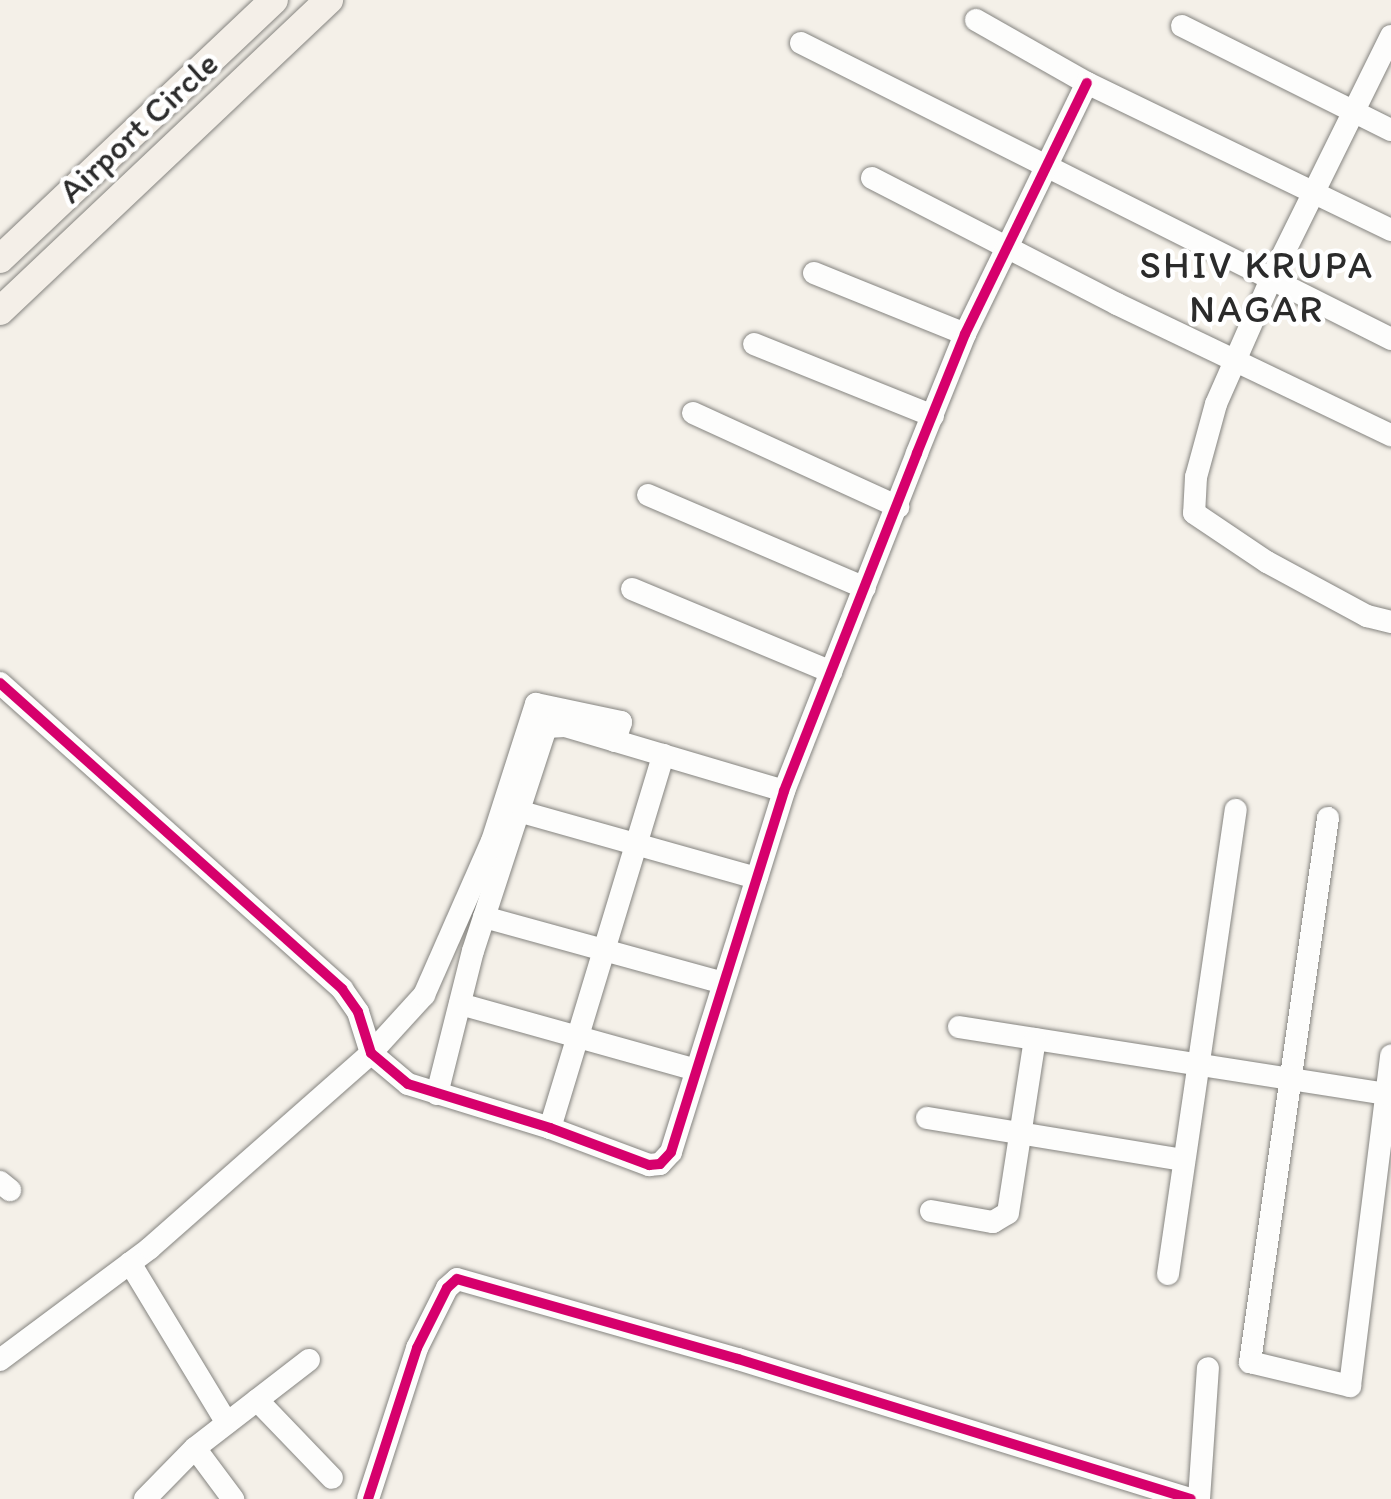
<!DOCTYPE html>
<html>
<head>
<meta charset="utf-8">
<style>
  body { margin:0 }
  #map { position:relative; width:1391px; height:1499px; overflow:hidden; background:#f4f0e8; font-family:Itim,sans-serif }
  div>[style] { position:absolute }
  .roads { filter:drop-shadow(0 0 2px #858480) drop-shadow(0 0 2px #858480) }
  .minor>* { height:22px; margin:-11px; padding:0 11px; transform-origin:11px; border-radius:11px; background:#fdfdfc }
  .major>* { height:28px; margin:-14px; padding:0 14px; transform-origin:14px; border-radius:14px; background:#f4efe8 }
  .cycleway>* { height:10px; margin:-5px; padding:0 5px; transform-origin:5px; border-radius:5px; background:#d6006c }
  span { translate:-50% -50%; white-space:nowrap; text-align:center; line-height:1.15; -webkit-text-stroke:9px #fff; paint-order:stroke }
  .street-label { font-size:35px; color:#2b2b2b }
  .neighbourhood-label { font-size:38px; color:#2b2b2b; letter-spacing:2.5px }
</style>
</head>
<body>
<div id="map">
  <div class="roads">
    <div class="minor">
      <div style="left:976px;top:20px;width:128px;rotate:29.6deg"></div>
      <div style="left:1087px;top:83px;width:338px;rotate:25.8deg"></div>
      <div style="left:1182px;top:26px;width:233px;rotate:26.5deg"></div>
      <div style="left:1391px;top:36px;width:269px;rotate:116.3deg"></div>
      <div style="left:1272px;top:277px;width:139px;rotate:113.8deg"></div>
      <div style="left:1216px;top:404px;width:76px;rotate:105.3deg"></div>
      <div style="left:1196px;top:477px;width:36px;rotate:93deg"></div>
      <div style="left:1194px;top:513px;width:88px;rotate:33.9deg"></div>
      <div style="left:1267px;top:562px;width:114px;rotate:28.4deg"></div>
      <div style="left:1367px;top:616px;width:25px;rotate:14deg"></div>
      <div style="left:801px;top:43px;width:660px;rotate:26.64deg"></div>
      <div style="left:872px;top:178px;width:276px;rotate:27.2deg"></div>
      <div style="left:1117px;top:304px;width:304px;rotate:25.6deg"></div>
      <div style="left:814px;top:273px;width:163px;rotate:22deg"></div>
      <div style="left:754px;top:344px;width:193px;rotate:21.9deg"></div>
      <div style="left:693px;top:413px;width:226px;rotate:24.6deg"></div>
      <div style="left:648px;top:495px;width:236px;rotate:23.2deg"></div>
      <div style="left:632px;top:589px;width:216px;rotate:22.6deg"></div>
      <div style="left:0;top:683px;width:459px;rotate:41.8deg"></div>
      <div style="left:342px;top:989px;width:28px;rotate:55deg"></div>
      <div style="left:358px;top:1012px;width:43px;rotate:72.4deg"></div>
      <div style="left:371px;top:1053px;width:48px;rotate:40deg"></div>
      <div style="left:408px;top:1084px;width:149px;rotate:17.2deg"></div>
      <div style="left:550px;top:1128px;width:106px;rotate:20.5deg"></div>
      <div style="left:649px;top:1165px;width:11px;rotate:-5deg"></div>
      <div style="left:660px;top:1164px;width:16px;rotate:-47deg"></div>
      <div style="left:671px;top:1152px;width:378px;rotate:-72.6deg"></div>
      <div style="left:784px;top:791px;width:363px;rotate:-68.5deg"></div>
      <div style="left:917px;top:453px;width:128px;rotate:-68deg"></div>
      <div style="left:965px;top:334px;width:279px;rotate:-64.1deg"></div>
      <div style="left:518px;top:811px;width:248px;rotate:15.7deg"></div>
      <div style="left:1328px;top:818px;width:550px;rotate:98.16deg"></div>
      <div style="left:1250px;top:1362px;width:103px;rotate:13.5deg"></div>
      <div style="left:1350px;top:1386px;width:333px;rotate:-82.9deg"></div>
      <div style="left:484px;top:917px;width:248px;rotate:15.4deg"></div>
      <div style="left:460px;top:1004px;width:245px;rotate:15.6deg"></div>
      <div style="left:959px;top:1027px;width:437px;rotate:8.9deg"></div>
      <div style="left:437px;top:1094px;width:147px;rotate:-75.9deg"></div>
      <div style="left:473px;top:951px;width:236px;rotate:-71.9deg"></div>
      <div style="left:546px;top:727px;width:19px;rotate:-3deg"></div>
      <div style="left:565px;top:726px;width:228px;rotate:16.5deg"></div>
      <div style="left:927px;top:1118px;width:260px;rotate:9.3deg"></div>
      <div style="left:550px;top:1128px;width:390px;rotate:-73.1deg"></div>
      <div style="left:0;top:1182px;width:13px;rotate:39deg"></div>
      <div style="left:931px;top:1211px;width:63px;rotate:10.1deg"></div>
      <div style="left:993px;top:1222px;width:17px;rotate:-31deg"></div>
      <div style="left:1008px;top:1213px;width:176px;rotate:-81.2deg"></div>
      <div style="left:130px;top:1263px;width:187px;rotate:58.8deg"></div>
      <div style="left:1168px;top:1274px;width:469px;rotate:-81.7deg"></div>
      <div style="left:0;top:1360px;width:187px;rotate:-36.7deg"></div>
      <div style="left:150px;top:1248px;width:295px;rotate:-41.4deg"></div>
      <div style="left:371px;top:1053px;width:79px;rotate:-47.6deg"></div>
      <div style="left:424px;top:995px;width:168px;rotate:-66.2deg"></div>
      <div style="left:492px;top:841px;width:144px;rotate:-72.2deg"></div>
      <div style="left:536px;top:704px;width:87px;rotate:12deg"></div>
      <div style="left:621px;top:722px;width:20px;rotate:108deg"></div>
      <div style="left:257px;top:1400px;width:108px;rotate:46.1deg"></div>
      <div style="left:195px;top:1448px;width:64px;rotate:53.3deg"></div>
      <div style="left:145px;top:1499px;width:71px;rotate:-45.6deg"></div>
      <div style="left:195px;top:1448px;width:144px;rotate:-37.7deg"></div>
      <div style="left:368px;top:1499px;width:159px;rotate:-72deg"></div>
      <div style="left:417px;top:1348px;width:67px;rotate:-63.4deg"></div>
      <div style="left:447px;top:1288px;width:13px;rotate:-42deg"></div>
      <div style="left:457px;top:1279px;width:292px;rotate:15.9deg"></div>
      <div style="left:738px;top:1359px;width:474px;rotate:17.2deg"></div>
      <div style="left:1199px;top:1499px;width:131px;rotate:-86.1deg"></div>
    </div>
    <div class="major">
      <div style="left:0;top:259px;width:377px;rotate:-43.4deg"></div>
      <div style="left:0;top:311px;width:453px;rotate:-43.4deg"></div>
    </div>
  </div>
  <div class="cycleway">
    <div style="left:0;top:683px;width:459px;rotate:41.8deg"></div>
    <div style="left:342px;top:989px;width:28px;rotate:55deg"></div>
    <div style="left:358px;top:1012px;width:43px;rotate:72.4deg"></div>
    <div style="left:371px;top:1053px;width:48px;rotate:40deg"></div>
    <div style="left:408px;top:1084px;width:149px;rotate:17.2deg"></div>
    <div style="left:550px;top:1128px;width:106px;rotate:20.5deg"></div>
    <div style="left:649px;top:1165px;width:11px;rotate:-5deg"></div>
    <div style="left:660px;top:1164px;width:16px;rotate:-47deg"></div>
    <div style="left:671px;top:1152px;width:378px;rotate:-72.6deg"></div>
    <div style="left:784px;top:791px;width:363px;rotate:-68.5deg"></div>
    <div style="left:917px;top:453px;width:128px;rotate:-68deg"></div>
    <div style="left:965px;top:334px;width:279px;rotate:-64.1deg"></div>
    <div style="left:368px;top:1499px;width:159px;rotate:-72deg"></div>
    <div style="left:417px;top:1348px;width:67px;rotate:-63.4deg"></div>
    <div style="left:447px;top:1288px;width:13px;rotate:-42deg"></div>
    <div style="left:457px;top:1279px;width:292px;rotate:15.9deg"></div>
    <div style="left:738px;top:1359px;width:474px;rotate:17.2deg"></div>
  </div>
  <div class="street-label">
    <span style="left:138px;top:127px;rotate:-43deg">Airport Circle</span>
  </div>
  <div class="neighbourhood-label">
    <span style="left:1257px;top:288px">SHIV KRUPA<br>NAGAR</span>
  </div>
</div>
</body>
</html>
